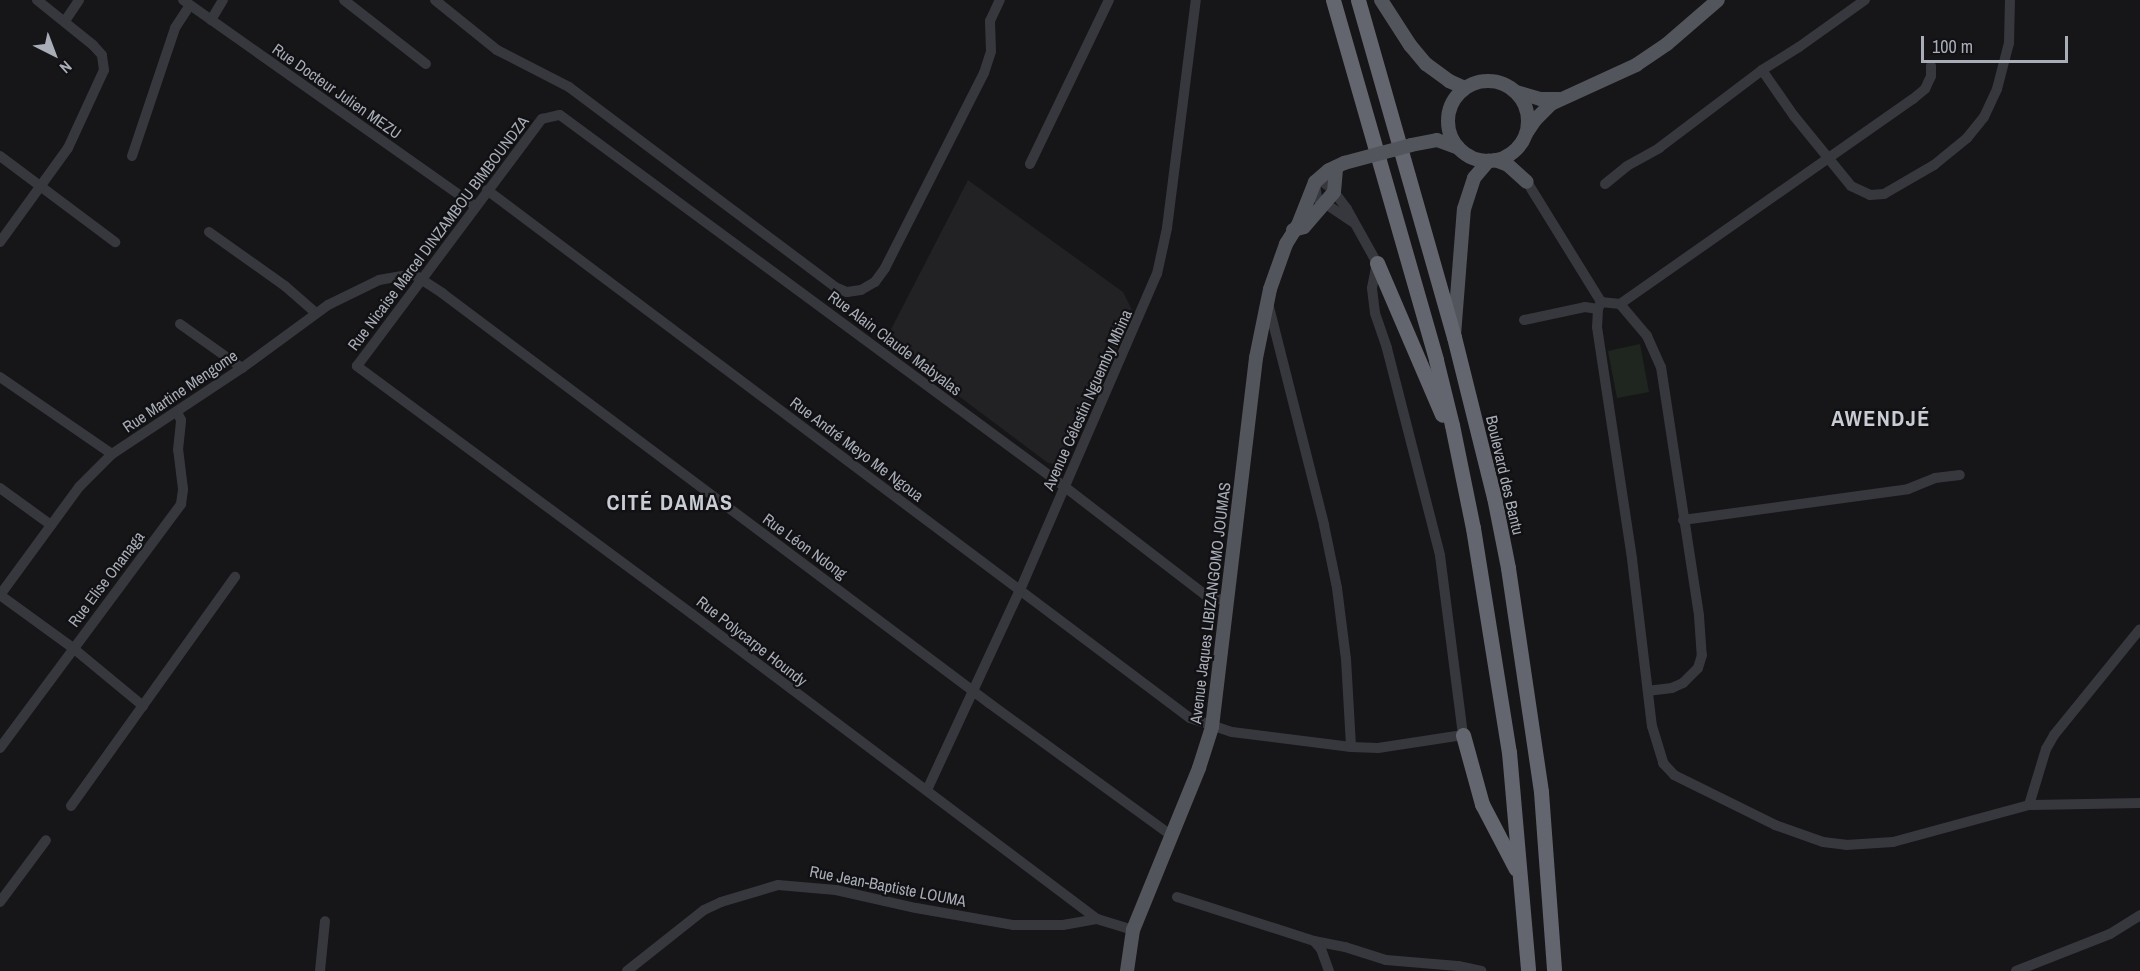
<!DOCTYPE html>
<html>
<head>
<meta charset="utf-8">
<style>
  body { margin:0 }
  #map { position:relative; width:2140px; height:971px; overflow:hidden; background:#161618; font-family:"Archivo Narrow",sans-serif }
  div>[style] { position:absolute }
  .built>* { inset:0; background:#222225 }
  .green>* { inset:0; background:#1e261f }
  .minor>* { height:10px; margin:-5px; padding:0 5px; transform-origin:5px; border-radius:5px; background:#37383d }
  .major>* { height:14px; margin:-7px; padding:0 7px; transform-origin:7px; border-radius:7px; background:#53555c }
  .major>.ring { margin:-7px; padding:0; box-sizing:content-box; background:none; border:14px solid #53555c; border-radius:50% }
  .highway>* { height:15px; margin:-7.5px; padding:0 7.5px; transform-origin:7.5px; border-radius:7.5px; background:#63666e }
  .major-bridge>* { height:14px; margin:-7px; padding:0 7px; transform-origin:7px; border-radius:7px; background:#53555c }
  span { translate:-50% -50%; white-space:nowrap; text-align:center; line-height:1.15; -webkit-text-stroke:4.5px #111113; paint-order:stroke }
  .street-label { font-size:16px; color:#a8adb8 }
  .district-label { font-size:22px; color:#c9ccd4; font-weight:700; letter-spacing:1.5px }
  .north { position:absolute; left:24px; top:24px; width:60px; height:60px; -webkit-text-stroke:4px #111113; paint-order:stroke; rotate:138deg; font-size:16px; font-weight:700; line-height:24px; text-align:center; color:#a8adb8 }
  .north::after { content:''; display:block; margin:auto; width:21px; height:27px; background:#a8adb8; clip-path:polygon(50% 0,100% 100%,50% 72%,0 100%) }
  .scale { position:absolute; left:1921px; top:36px; width:147px; height:27px; box-sizing:border-box; border:3px solid #a8adb8; border-top:0; padding-left:8px; font-size:18px; line-height:21px; white-space:nowrap; color:#a8adb8; -webkit-text-stroke:4px #111113; paint-order:stroke }
</style>
</head>
<body>
<div id="map">
  <div class="built">
    <div style="clip-path:polygon(968px 180px,1123px 292px,1134px 314px,1063px 459px,1056px 464px,1048px 463px,885px 341px)"></div>
  </div>
  <div class="green">
    <div style="clip-path:polygon(1640px 344px,1649px 392px,1617px 398px,1608px 351px)"></div>
  </div>
  <div class="minor">
    <div style="left:183px;top:0;width:357px;rotate:35.2deg"></div>
    <div style="left:344px;top:0;width:104px;rotate:38deg"></div>
    <div style="left:435px;top:0;width:80px;rotate:38.9deg"></div>
    <div style="left:497px;top:50px;width:81px;rotate:27.2deg"></div>
    <div style="left:569px;top:87px;width:333px;rotate:36.9deg"></div>
    <div style="left:835px;top:287px;width:13px;rotate:23deg"></div>
    <div style="left:847px;top:292px;width:14px;rotate:-8deg"></div>
    <div style="left:861px;top:290px;width:16px;rotate:-30deg"></div>
    <div style="left:875px;top:282px;width:17px;rotate:-54deg"></div>
    <div style="left:885px;top:268px;width:219px;rotate:-63.1deg"></div>
    <div style="left:984px;top:73px;width:23px;rotate:-72deg"></div>
    <div style="left:991px;top:51px;width:30px;rotate:-92deg"></div>
    <div style="left:990px;top:21px;width:23px;rotate:-65deg"></div>
    <div style="left:211px;top:20px;width:23px;rotate:-59deg"></div>
    <div style="left:65px;top:21px;width:25px;rotate:-56deg"></div>
    <div style="left:1762px;top:70px;width:56px;rotate:55.2deg"></div>
    <div style="left:1794px;top:116px;width:90px;rotate:50.8deg"></div>
    <div style="left:1851px;top:186px;width:21px;rotate:25deg"></div>
    <div style="left:1870px;top:195px;width:14px;rotate:-4deg"></div>
    <div style="left:1884px;top:194px;width:58px;rotate:-30.1deg"></div>
    <div style="left:1934px;top:165px;width:43px;rotate:-39.3deg"></div>
    <div style="left:1967px;top:138px;width:27px;rotate:-51deg"></div>
    <div style="left:1984px;top:117px;width:31px;rotate:-65deg"></div>
    <div style="left:1997px;top:89px;width:48px;rotate:-75.4deg"></div>
    <div style="left:2009px;top:43px;width:43px;rotate:-88.7deg"></div>
    <div style="left:0;top:156px;width:144px;rotate:36.8deg"></div>
    <div style="left:132px;top:156px;width:135px;rotate:-71.4deg"></div>
    <div style="left:175px;top:28px;width:27px;rotate:-57deg"></div>
    <div style="left:1030px;top:164px;width:182px;rotate:-64.3deg"></div>
    <div style="left:1527px;top:182px;width:141px;rotate:58.3deg"></div>
    <div style="left:1315px;top:183px;width:15px;rotate:82deg"></div>
    <div style="left:1317px;top:198px;width:45px;rotate:34deg"></div>
    <div style="left:1605px;top:184px;width:28px;rotate:-39deg"></div>
    <div style="left:1627px;top:166px;width:37px;rotate:-29deg"></div>
    <div style="left:1659px;top:148px;width:129px;rotate:-37.1deg"></div>
    <div style="left:1762px;top:70px;width:44px;rotate:-31.9deg"></div>
    <div style="left:1799px;top:47px;width:81px;rotate:-35.5deg"></div>
    <div style="left:487px;top:190px;width:879px;rotate:36.91deg"></div>
    <div style="left:1190px;top:718px;width:44px;rotate:18.4deg"></div>
    <div style="left:1232px;top:732px;width:120px;rotate:7.2deg"></div>
    <div style="left:1351px;top:747px;width:27px;rotate:2deg"></div>
    <div style="left:1378px;top:748px;width:86px;rotate:-8.7deg"></div>
    <div style="left:1463px;top:735px;width:181px;rotate:-97.3deg"></div>
    <div style="left:1440px;top:555px;width:214px;rotate:-104.4deg"></div>
    <div style="left:1387px;top:348px;width:37px;rotate:-109deg"></div>
    <div style="left:1375px;top:313px;width:25px;rotate:-97deg"></div>
    <div style="left:1372px;top:288px;width:25px;rotate:-79deg"></div>
    <div style="left:1377px;top:263px;width:62px;rotate:-119.1deg"></div>
    <div style="left:1347px;top:209px;width:26px;rotate:-127deg"></div>
    <div style="left:1331px;top:188px;width:16px;rotate:-145deg"></div>
    <div style="left:209px;top:232px;width:93px;rotate:35.4deg"></div>
    <div style="left:285px;top:286px;width:41px;rotate:41.1deg"></div>
    <div style="left:0;top:242px;width:116px;rotate:-54.1deg"></div>
    <div style="left:68px;top:148px;width:86px;rotate:-65.2deg"></div>
    <div style="left:104px;top:70px;width:15px;rotate:-98deg"></div>
    <div style="left:102px;top:55px;width:13px;rotate:-132deg"></div>
    <div style="left:93px;top:45px;width:72px;rotate:-141.2deg"></div>
    <div style="left:1601px;top:302px;width:8px;rotate:113deg"></div>
    <div style="left:1598px;top:309px;width:18px;rotate:93deg"></div>
    <div style="left:1597px;top:327px;width:235px;rotate:81.4deg"></div>
    <div style="left:1632px;top:559px;width:168px;rotate:83.2deg"></div>
    <div style="left:1652px;top:726px;width:39px;rotate:73deg"></div>
    <div style="left:1663px;top:763px;width:16px;rotate:47deg"></div>
    <div style="left:1674px;top:775px;width:113px;rotate:26.3deg"></div>
    <div style="left:1775px;top:825px;width:51px;rotate:19.5deg"></div>
    <div style="left:1823px;top:842px;width:23px;rotate:7deg"></div>
    <div style="left:1846px;top:845px;width:47px;rotate:-3.7deg"></div>
    <div style="left:1893px;top:842px;width:141px;rotate:-15.2deg"></div>
    <div style="left:2029px;top:805px;width:111px;rotate:-1deg"></div>
    <div style="left:1601px;top:302px;width:19px;rotate:6deg"></div>
    <div style="left:1620px;top:304px;width:42px;rotate:49.8deg"></div>
    <div style="left:1647px;top:336px;width:34px;rotate:66deg"></div>
    <div style="left:1661px;top:367px;width:252px;rotate:81.3deg"></div>
    <div style="left:1699px;top:616px;width:39px;rotate:86deg"></div>
    <div style="left:1702px;top:655px;width:14px;rotate:107deg"></div>
    <div style="left:1698px;top:668px;width:21px;rotate:135deg"></div>
    <div style="left:1683px;top:683px;width:12px;rotate:156deg"></div>
    <div style="left:1672px;top:688px;width:23px;rotate:173deg"></div>
    <div style="left:1268px;top:303px;width:229px;rotate:75.8deg"></div>
    <div style="left:1324px;top:525px;width:64px;rotate:78.3deg"></div>
    <div style="left:1337px;top:588px;width:72px;rotate:82.8deg"></div>
    <div style="left:1346px;top:659px;width:88px;rotate:86.7deg"></div>
    <div style="left:1620px;top:304px;width:358px;rotate:-35deg"></div>
    <div style="left:1913px;top:99px;width:16px;rotate:-40deg"></div>
    <div style="left:1925px;top:89px;width:14px;rotate:-65deg"></div>
    <div style="left:1931px;top:76px;width:10px;rotate:-90deg"></div>
    <div style="left:1524px;top:320px;width:62px;rotate:-12deg"></div>
    <div style="left:1585px;top:307px;width:13px;rotate:9deg"></div>
    <div style="left:180px;top:324px;width:76px;rotate:35.4deg"></div>
    <div style="left:0;top:377px;width:136px;rotate:34.5deg"></div>
    <div style="left:0;top:488px;width:63px;rotate:36deg"></div>
    <div style="left:1683px;top:520px;width:227px;rotate:-7.8deg"></div>
    <div style="left:1908px;top:489px;width:29px;rotate:-22deg"></div>
    <div style="left:1935px;top:478px;width:25px;rotate:-7deg"></div>
    <div style="left:0;top:595px;width:134px;rotate:-53.8deg"></div>
    <div style="left:79px;top:487px;width:47px;rotate:-45deg"></div>
    <div style="left:112px;top:454px;width:156px;rotate:-33.5deg"></div>
    <div style="left:242px;top:368px;width:107px;rotate:-36.2deg"></div>
    <div style="left:328px;top:305px;width:57px;rotate:-26.1deg"></div>
    <div style="left:379px;top:280px;width:35px;rotate:-10deg"></div>
    <div style="left:413px;top:274px;width:35px;rotate:33deg"></div>
    <div style="left:442px;top:293px;width:684px;rotate:36.85deg"></div>
    <div style="left:989px;top:703px;width:225px;rotate:36deg"></div>
    <div style="left:0;top:595px;width:90px;rotate:36deg"></div>
    <div style="left:73px;top:648px;width:91px;rotate:39.6deg"></div>
    <div style="left:0;top:748px;width:304px;rotate:-53.4deg"></div>
    <div style="left:181px;top:504px;width:15px;rotate:-82deg"></div>
    <div style="left:183px;top:489px;width:39px;rotate:-97deg"></div>
    <div style="left:178px;top:450px;width:30px;rotate:-84deg"></div>
    <div style="left:181px;top:420px;width:9px;rotate:-117deg"></div>
    <div style="left:927px;top:790px;width:221px;rotate:-65.1deg"></div>
    <div style="left:1020px;top:590px;width:344px;rotate:-66.6deg"></div>
    <div style="left:1157px;top:274px;width:47px;rotate:-77.7deg"></div>
    <div style="left:1167px;top:228px;width:230px;rotate:-82.8deg"></div>
    <div style="left:2029px;top:805px;width:59px;rotate:-73.1deg"></div>
    <div style="left:2046px;top:749px;width:16px;rotate:-60deg"></div>
    <div style="left:2054px;top:735px;width:136px;rotate:-50.9deg"></div>
    <div style="left:71px;top:806px;width:282px;rotate:-54.4deg"></div>
    <div style="left:1177px;top:897px;width:144px;rotate:17.8deg"></div>
    <div style="left:1314px;top:941px;width:32px;rotate:11deg"></div>
    <div style="left:1345px;top:947px;width:43px;rotate:17.6deg"></div>
    <div style="left:1386px;top:960px;width:72px;rotate:4.8deg"></div>
    <div style="left:1458px;top:966px;width:24px;rotate:12deg"></div>
    <div style="left:0;top:902px;width:77px;rotate:-53.4deg"></div>
    <div style="left:1133px;top:930px;width:38px;rotate:-163deg"></div>
    <div style="left:1097px;top:919px;width:507px;rotate:-143.02deg"></div>
    <div style="left:692px;top:614px;width:417px;rotate:-143.5deg"></div>
    <div style="left:357px;top:366px;width:309px;rotate:-53.2deg"></div>
    <div style="left:542px;top:119px;width:18px;rotate:-13deg"></div>
    <div style="left:560px;top:115px;width:627px;rotate:36.38deg"></div>
    <div style="left:1065px;top:487px;width:182px;rotate:37.6deg"></div>
    <div style="left:1209px;top:598px;width:18px;rotate:6deg"></div>
    <div style="left:1314px;top:941px;width:11px;rotate:49deg"></div>
    <div style="left:1321px;top:949px;width:23px;rotate:70deg"></div>
    <div style="left:320px;top:971px;width:50px;rotate:-84.3deg"></div>
    <div style="left:627px;top:971px;width:98px;rotate:-38.4deg"></div>
    <div style="left:704px;top:910px;width:19px;rotate:-25deg"></div>
    <div style="left:721px;top:902px;width:59px;rotate:-16.6deg"></div>
    <div style="left:778px;top:885px;width:58px;rotate:4.9deg"></div>
    <div style="left:836px;top:890px;width:82px;rotate:12.7deg"></div>
    <div style="left:916px;top:908px;width:98px;rotate:9.9deg"></div>
    <div style="left:1013px;top:925px;width:50px"></div>
    <div style="left:1063px;top:925px;width:35px;rotate:-10deg"></div>
    <div style="left:2016px;top:971px;width:101px;rotate:-21.5deg"></div>
    <div style="left:2110px;top:934px;width:36px;rotate:-32deg"></div>
  </div>
  <div class="major">
    <div style="left:1381px;top:0;width:54px;rotate:57.2deg"></div>
    <div style="left:1410px;top:45px;width:25px;rotate:50deg"></div>
    <div style="left:1426px;top:64px;width:29px;rotate:36deg"></div>
    <div style="left:1449px;top:81px;width:17px;rotate:24deg"></div>
    <div class="ring" style="left:1448px;top:81px;width:66px;height:66px"></div>
    <div style="left:1516px;top:92px;width:25px;rotate:16deg"></div>
    <div style="left:1540px;top:99px;width:19px"></div>
    <div style="left:1527px;top:132px;width:14px;rotate:-56deg"></div>
    <div style="left:1535px;top:120px;width:23px;rotate:-45deg"></div>
    <div style="left:1551px;top:104px;width:94px;rotate:-24.6deg"></div>
    <div style="left:1636px;top:65px;width:37px;rotate:-34deg"></div>
    <div style="left:1667px;top:44px;width:67px;rotate:-40.8deg"></div>
    <div style="left:1411px;top:145px;width:26px;rotate:-11deg"></div>
    <div style="left:1437px;top:140px;width:23px;rotate:20deg"></div>
    <div style="left:1495px;top:160px;width:14px;rotate:21deg"></div>
    <div style="left:1508px;top:165px;width:25px;rotate:42deg"></div>
    <div style="left:1293px;top:230px;width:11px;rotate:-15deg"></div>
    <div style="left:1304px;top:227px;width:46px;rotate:-49.4deg"></div>
    <div style="left:1334px;top:192px;width:25px;rotate:-85deg"></div>
    <div style="left:1454px;top:335px;width:126px;rotate:-85.5deg"></div>
    <div style="left:1464px;top:209px;width:33px;rotate:-72deg"></div>
    <div style="left:1474px;top:178px;width:23px;rotate:-50deg"></div>
    <div style="left:1127px;top:971px;width:41px;rotate:-81.7deg"></div>
    <div style="left:1133px;top:930px;width:175px;rotate:-67.8deg"></div>
    <div style="left:1199px;top:768px;width:43px;rotate:-72.4deg"></div>
    <div style="left:1212px;top:727px;width:372px;rotate:-83.2deg"></div>
    <div style="left:1256px;top:358px;width:70px;rotate:-78.5deg"></div>
    <div style="left:1270px;top:289px;width:48px;rotate:-70.4deg"></div>
    <div style="left:1286px;top:244px;width:22px;rotate:-58deg"></div>
    <div style="left:1298px;top:225px;width:46px;rotate:-68.4deg"></div>
    <div style="left:1315px;top:182px;width:18px;rotate:-41deg"></div>
    <div style="left:1329px;top:170px;width:17px;rotate:-25deg"></div>
  </div>
  <div class="highway">
    <div style="left:1333px;top:0;width:374px;rotate:74deg"></div>
    <div style="left:1436px;top:360px;width:67px;rotate:76.2deg"></div>
    <div style="left:1452px;top:425px;width:105px;rotate:78.5deg"></div>
    <div style="left:1473px;top:528px;width:227px;rotate:80.9deg"></div>
    <div style="left:1509px;top:752px;width:220px;rotate:85deg"></div>
    <div style="left:1358px;top:0;width:350px;rotate:74.1deg"></div>
    <div style="left:1454px;top:337px;width:165px;rotate:76deg"></div>
    <div style="left:1494px;top:497px;width:72px;rotate:78.8deg"></div>
    <div style="left:1508px;top:568px;width:226px;rotate:81.6deg"></div>
    <div style="left:1541px;top:792px;width:179px;rotate:85.8deg"></div>
    <div style="left:1377px;top:263px;width:165px;rotate:66.8deg"></div>
    <div style="left:1463px;top:735px;width:72px;rotate:74.6deg"></div>
    <div style="left:1482px;top:804px;width:73px;rotate:62.4deg"></div>
  </div>
  <div class="major-bridge">
    <div style="left:1344px;top:163px;width:69px;rotate:-15deg"></div>
  </div>
  <div class="street-label">
    <span style="left:337px;top:91px;rotate:35deg">Rue Docteur Julien MEZU</span>
    <span style="left:438px;top:233px;rotate:-53deg">Rue Nicaise Marcel DINZAMBOU BIMBOUNDZA</span>
    <span style="left:895px;top:343px;rotate:37deg">Rue Alain Claude Mabyalas</span>
    <span style="left:180px;top:391px;rotate:-34deg">Rue Martine Mengome</span>
    <span style="left:1087px;top:400px;rotate:-66deg">Avenue Célestin Nguemby Mbina</span>
    <span style="left:857px;top:449px;rotate:37deg">Rue André Meyo Me Ngoua</span>
    <span style="left:1505px;top:475px;rotate:77deg">Boulevard des Bantu</span>
    <span style="left:805px;top:546px;rotate:36deg">Rue Léon Ndong</span>
    <span style="left:106px;top:579px;rotate:-53deg">Rue Elise Onanaga</span>
    <span style="left:1210px;top:603px;rotate:-83deg">Avenue Jaques LIBIZANGOMO JOUMAS</span>
    <span style="left:752px;top:641px;rotate:38deg">Rue Polycarpe Houndy</span>
    <span style="left:888px;top:886px;rotate:11deg">Rue Jean-Baptiste LOUMA</span>
  </div>
  <div class="district-label">
    <span style="left:1881px;top:419px">AWENDJÉ</span>
    <span style="left:670px;top:503px">CITÉ DAMAS</span>
  </div>
  <div class="north">N</div>
  <div class="scale">100 m</div>
</div>
</body>
</html>
